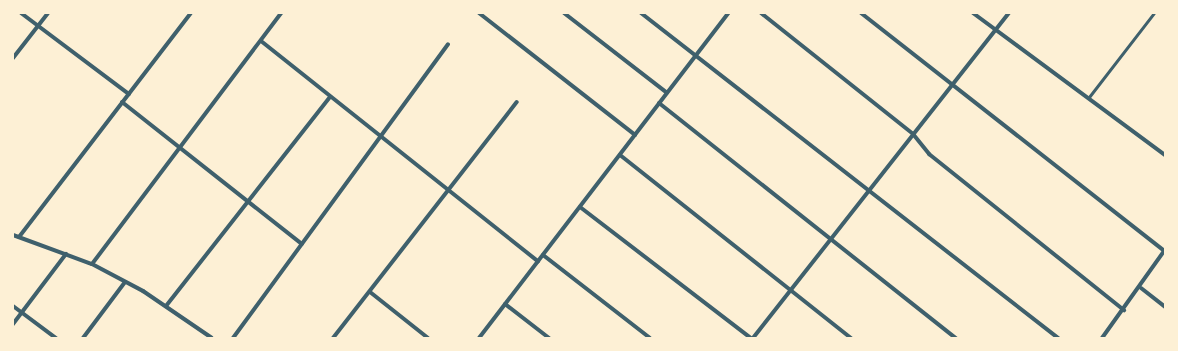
<!DOCTYPE html>
<html>
<head>
<meta charset="utf-8">
<style>
  body { margin:0 }
  #map { position:relative; width:1178px; height:351px; overflow:hidden; background:#fdf0d5; font-family:Helvetica,sans-serif }
  div>[style] { position:absolute }
  .service>* { height:3px; margin:-1.5px; padding:0 1.5px; transform-origin:1.5px; border-radius:1.5px; background:#3f606c }
  .minor>* { height:4px; margin:-2px; padding:0 2px; transform-origin:2px; border-radius:2px; background:#3f606c }
  span { translate:-50% -50%; white-space:nowrap; text-align:center; line-height:1.15; -webkit-text-stroke:3px #fdf0d5; paint-order:stroke }
  .frame { position:absolute; inset:0; border:14px solid #fdf0d5; pointer-events:none }
</style>
</head>
<body>
<div id="map">
  <div class="service">
    <div style="left:1089px;top:97px;width:106px;rotate:-52.3deg"></div>
  </div>
  <div class="minor">
    <div style="left:21px;top:13px;width:135px;rotate:36.9deg"></div>
    <div style="left:479px;top:13px;width:198px;rotate:38deg"></div>
    <div style="left:564px;top:13px;width:130px;rotate:37.8deg"></div>
    <div style="left:641px;top:13px;width:529px;rotate:37.93deg"></div>
    <div style="left:761px;top:13px;width:194px;rotate:38.5deg"></div>
    <div style="left:913px;top:134px;width:26px;rotate:51deg"></div>
    <div style="left:929px;top:154px;width:250px;rotate:38.7deg"></div>
    <div style="left:861px;top:13px;width:385px;rotate:38.1deg"></div>
    <div style="left:973px;top:13px;width:239px;rotate:36.5deg"></div>
    <div style="left:261px;top:41px;width:354px;rotate:38.5deg"></div>
    <div style="left:13px;top:58px;width:57px;rotate:-52.1deg"></div>
    <div style="left:122px;top:102px;width:229px;rotate:38.3deg"></div>
    <div style="left:659px;top:103px;width:379px;rotate:38.4deg"></div>
    <div style="left:620px;top:155px;width:295px;rotate:38.4deg"></div>
    <div style="left:580px;top:207px;width:215px;rotate:37.5deg"></div>
    <div style="left:13px;top:235px;width:84px;rotate:20.2deg"></div>
    <div style="left:92px;top:264px;width:58px;rotate:27.9deg"></div>
    <div style="left:143px;top:291px;width:83px;rotate:34.3deg"></div>
    <div style="left:19px;top:237px;width:282px;rotate:-52.5deg"></div>
    <div style="left:543px;top:255px;width:135px;rotate:37.8deg"></div>
    <div style="left:92px;top:264px;width:314px;rotate:-53deg"></div>
    <div style="left:1141px;top:288px;width:31px;rotate:38deg"></div>
    <div style="left:370px;top:292px;width:74px;rotate:38.4deg"></div>
    <div style="left:505px;top:304px;width:56px;rotate:37.7deg"></div>
    <div style="left:13px;top:306px;width:54px;rotate:36.7deg"></div>
    <div style="left:166px;top:306px;width:266px;rotate:-51.9deg"></div>
    <div style="left:13px;top:324px;width:88px;rotate:-52.9deg"></div>
    <div style="left:83px;top:338px;width:70px;rotate:-53.1deg"></div>
    <div style="left:233px;top:338px;width:364px;rotate:-53.8deg"></div>
    <div style="left:333px;top:338px;width:299px;rotate:-52.1deg"></div>
    <div style="left:479px;top:338px;width:409px;rotate:-52.5deg"></div>
    <div style="left:753px;top:338px;width:414px;rotate:-51.8deg"></div>
    <div style="left:1102px;top:338px;width:107px;rotate:-54.5deg"></div>
  </div>
  <div class="frame"></div>
</div>
</body>
</html>
